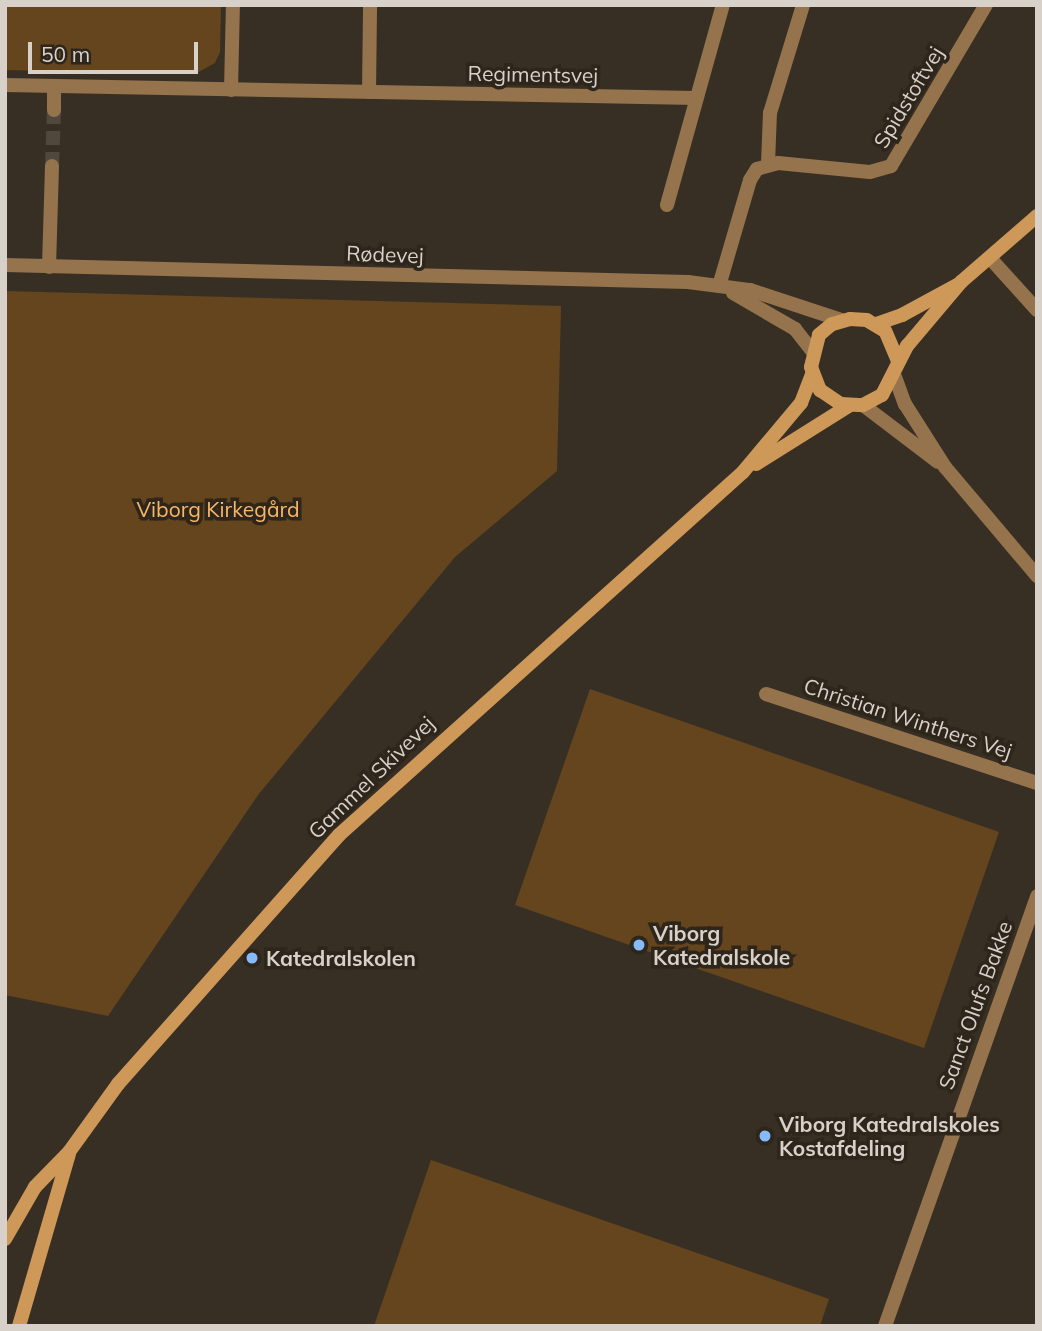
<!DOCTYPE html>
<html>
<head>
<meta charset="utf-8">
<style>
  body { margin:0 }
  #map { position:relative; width:1042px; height:1331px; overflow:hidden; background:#382f24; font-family:Mulish,sans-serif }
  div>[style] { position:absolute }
  .green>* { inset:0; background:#64451e }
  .minor-tunnel>* { height:14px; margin-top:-7px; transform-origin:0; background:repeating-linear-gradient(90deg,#50473d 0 14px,transparent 0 21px) }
  .minor>* { height:14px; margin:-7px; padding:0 7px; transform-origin:7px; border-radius:7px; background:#95734c }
  .tertiary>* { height:14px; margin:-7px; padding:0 7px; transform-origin:7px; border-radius:7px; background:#95734c }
  .secondary>* { height:14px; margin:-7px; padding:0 7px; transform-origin:7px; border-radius:7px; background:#ce9858 }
  .dots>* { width:19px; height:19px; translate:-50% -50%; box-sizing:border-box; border:4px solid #2e251b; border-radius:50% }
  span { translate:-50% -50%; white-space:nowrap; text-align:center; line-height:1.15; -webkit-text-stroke:7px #2e251b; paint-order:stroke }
  .street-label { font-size:21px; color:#d7d1ca }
  .park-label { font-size:21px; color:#f8b667 }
  .poi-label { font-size:21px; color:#d7d1ca; font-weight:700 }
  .left { translate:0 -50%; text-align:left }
  .frame { position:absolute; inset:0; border:7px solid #d7d1ca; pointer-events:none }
  .scale { position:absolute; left:28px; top:42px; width:170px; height:32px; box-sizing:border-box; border:4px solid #d7d1ca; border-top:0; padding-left:9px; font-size:21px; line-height:24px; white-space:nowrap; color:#d7d1ca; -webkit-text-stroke:5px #2e251b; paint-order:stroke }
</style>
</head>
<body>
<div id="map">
  <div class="green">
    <div style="clip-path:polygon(5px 5px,221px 5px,220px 52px,215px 63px,195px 74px,5px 70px)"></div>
    <div style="clip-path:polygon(5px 291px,561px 306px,557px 471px,455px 557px,258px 795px,108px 1016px,5px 995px)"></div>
    <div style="clip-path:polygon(590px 689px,999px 832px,924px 1048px,515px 905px)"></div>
    <div style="clip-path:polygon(431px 1160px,829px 1299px,820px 1326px,374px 1326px)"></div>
  </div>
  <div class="minor-tunnel">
    <div style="left:52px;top:166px;width:56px;rotate:-88deg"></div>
  </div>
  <div class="minor">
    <div style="left:5px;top:85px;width:691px;rotate:1.08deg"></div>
    <div style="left:54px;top:87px;width:23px;rotate:90deg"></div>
    <div style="left:231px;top:90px;width:85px;rotate:-88.7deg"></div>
    <div style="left:369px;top:92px;width:87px;rotate:-89.3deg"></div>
    <div style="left:768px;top:164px;width:51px;rotate:-87.8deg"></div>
    <div style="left:770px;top:113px;width:113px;rotate:-73deg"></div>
    <div style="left:667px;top:205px;width:208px;rotate:-74.4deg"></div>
    <div style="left:990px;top:258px;width:70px;rotate:47.9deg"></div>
    <div style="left:49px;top:267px;width:101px;rotate:-88.3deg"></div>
    <div style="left:719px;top:286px;width:110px;rotate:-73.7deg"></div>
    <div style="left:750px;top:180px;width:13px;rotate:-58deg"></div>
    <div style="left:757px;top:169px;width:22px;rotate:-16deg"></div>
    <div style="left:778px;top:163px;width:92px;rotate:5.6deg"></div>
    <div style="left:870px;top:172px;width:22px;rotate:-16deg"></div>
    <div style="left:891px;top:166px;width:187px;rotate:-59.5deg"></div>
    <div style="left:895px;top:377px;width:29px;rotate:70deg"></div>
    <div style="left:905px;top:404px;width:75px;rotate:57.6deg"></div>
    <div style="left:945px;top:467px;width:143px;rotate:49.8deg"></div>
    <div style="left:863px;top:405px;width:94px;rotate:37.2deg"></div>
    <div style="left:766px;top:694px;width:285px;rotate:18.2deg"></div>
    <div style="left:885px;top:1326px;width:456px;rotate:-70.5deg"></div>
  </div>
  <div class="tertiary">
    <div style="left:5px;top:265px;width:683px;rotate:1.43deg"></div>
    <div style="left:688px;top:282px;width:63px;rotate:7.4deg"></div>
    <div style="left:750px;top:290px;width:96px;rotate:18.2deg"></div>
    <div style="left:733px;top:293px;width:72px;rotate:30.1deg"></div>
    <div style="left:795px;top:329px;width:28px;rotate:52deg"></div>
  </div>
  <div class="secondary">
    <div style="left:876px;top:324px;width:28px;rotate:-19deg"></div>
    <div style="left:902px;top:315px;width:63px;rotate:-28.6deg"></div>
    <div style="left:898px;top:361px;width:33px;rotate:-113deg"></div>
    <div style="left:885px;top:331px;width:21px;rotate:-149deg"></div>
    <div style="left:867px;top:320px;width:17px;rotate:-177deg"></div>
    <div style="left:850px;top:319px;width:19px;rotate:164deg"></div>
    <div style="left:832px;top:324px;width:17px;rotate:140deg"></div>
    <div style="left:819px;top:335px;width:33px;rotate:104deg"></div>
    <div style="left:811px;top:367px;width:25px;rotate:69deg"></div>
    <div style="left:820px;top:390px;width:25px;rotate:34deg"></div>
    <div style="left:841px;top:404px;width:22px;rotate:3deg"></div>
    <div style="left:863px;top:405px;width:21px;rotate:-28deg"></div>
    <div style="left:882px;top:395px;width:55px;rotate:-63deg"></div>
    <div style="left:907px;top:346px;width:84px;rotate:-49.8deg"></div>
    <div style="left:961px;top:282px;width:101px;rotate:-41deg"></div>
    <div style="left:756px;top:464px;width:111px;rotate:-32.1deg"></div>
    <div style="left:5px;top:1239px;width:60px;rotate:-60deg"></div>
    <div style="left:35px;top:1187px;width:49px;rotate:-45.8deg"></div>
    <div style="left:69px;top:1152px;width:84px;rotate:-54.2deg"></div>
    <div style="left:118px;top:1084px;width:333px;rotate:-48.4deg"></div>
    <div style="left:339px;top:835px;width:543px;rotate:-41.94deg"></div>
    <div style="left:743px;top:472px;width:90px;rotate:-50deg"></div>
    <div style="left:801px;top:403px;width:30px;rotate:-69deg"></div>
    <div style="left:19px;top:1326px;width:179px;rotate:-73.8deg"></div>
  </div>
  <div class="dots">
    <div style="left:639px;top:945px;background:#86bbfb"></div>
    <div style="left:252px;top:958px;background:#86bbfb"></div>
    <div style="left:765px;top:1136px;background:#86bbfb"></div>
  </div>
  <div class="street-label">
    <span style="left:533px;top:74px;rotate:1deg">Regimentsvej</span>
    <span style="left:908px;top:97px;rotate:-59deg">Spidstoftvej</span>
    <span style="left:385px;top:254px;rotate:2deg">Rødevej</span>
    <span style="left:908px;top:718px;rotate:18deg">Christian Winthers Vej</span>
    <span style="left:371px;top:777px;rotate:-44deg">Gammel Skivevej</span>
    <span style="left:975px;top:1005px;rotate:-70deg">Sanct Olufs Bakke</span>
  </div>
  <div class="park-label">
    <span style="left:218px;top:509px">Viborg Kirkegård</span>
  </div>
  <div class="poi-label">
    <span class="left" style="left:653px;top:945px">Viborg<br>Katedralskole</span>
    <span class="left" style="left:266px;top:958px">Katedralskolen</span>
    <span class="left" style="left:779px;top:1136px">Viborg Katedralskoles<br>Kostafdeling</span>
  </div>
  <div class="frame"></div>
  <div class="scale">50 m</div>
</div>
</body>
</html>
